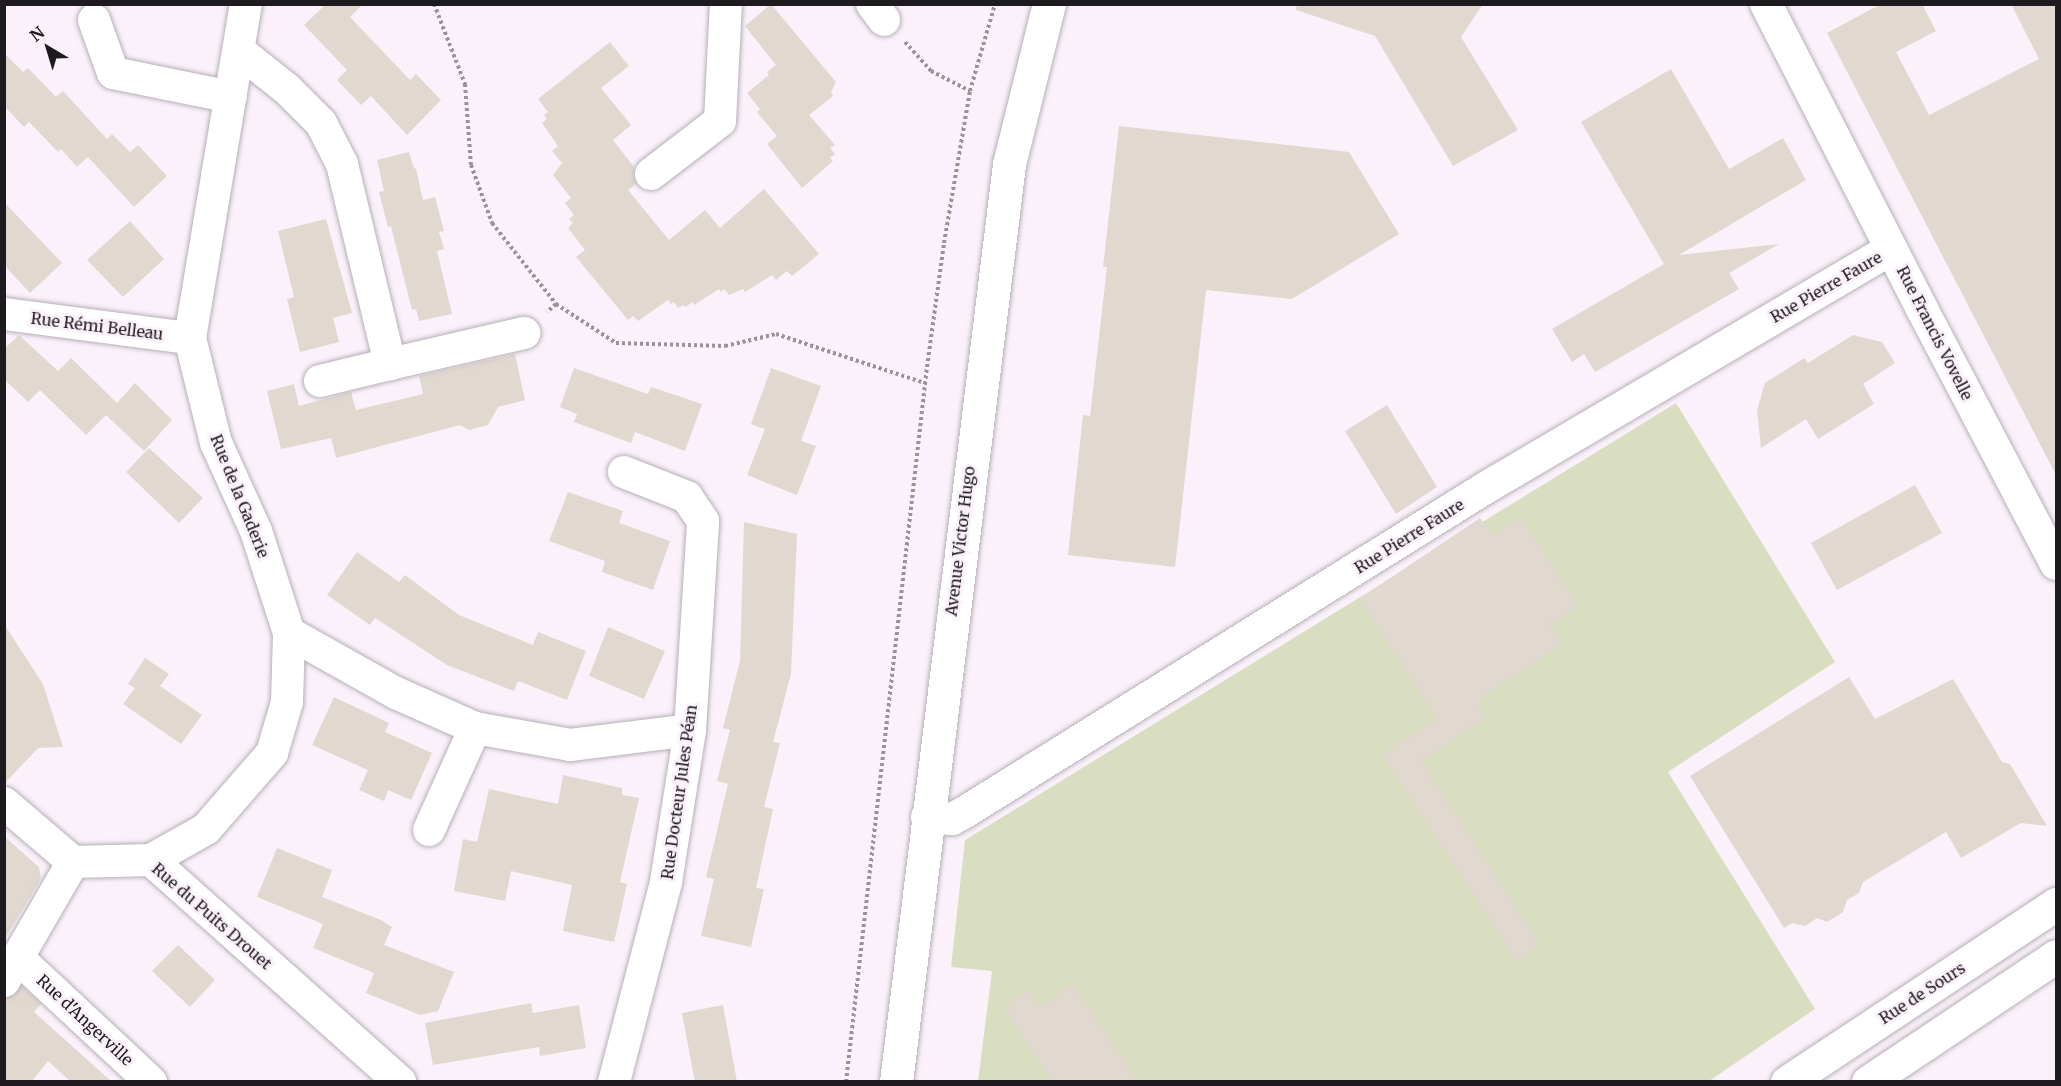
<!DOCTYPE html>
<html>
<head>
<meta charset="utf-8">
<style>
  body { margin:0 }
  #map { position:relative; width:2061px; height:1086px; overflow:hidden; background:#faf1fa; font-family:Merriweather,serif }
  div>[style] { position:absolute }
  .green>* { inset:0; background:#dadec1 }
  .building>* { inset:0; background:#e1d9d0 }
  .path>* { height:4px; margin-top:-2px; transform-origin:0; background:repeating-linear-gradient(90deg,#999399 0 3px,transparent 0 6px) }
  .roads { filter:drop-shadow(0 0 2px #b7afb7) drop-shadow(0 0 2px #b7afb7) }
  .minor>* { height:32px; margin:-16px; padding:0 16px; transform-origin:16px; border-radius:16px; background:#fff }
  .major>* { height:33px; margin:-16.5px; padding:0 16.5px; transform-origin:16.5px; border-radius:16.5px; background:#fff }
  span { translate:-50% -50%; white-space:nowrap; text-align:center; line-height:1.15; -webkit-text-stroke:6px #faf1fa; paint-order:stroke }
  .street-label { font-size:16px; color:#1e1b1e }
  .frame { position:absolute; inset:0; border:6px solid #1e1b1e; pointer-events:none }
  .north { position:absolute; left:18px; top:18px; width:60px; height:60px; -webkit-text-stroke:4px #faf1fa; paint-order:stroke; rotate:322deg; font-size:16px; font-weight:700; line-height:24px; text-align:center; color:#1e1b1e }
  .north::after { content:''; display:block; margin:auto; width:21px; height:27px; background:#1e1b1e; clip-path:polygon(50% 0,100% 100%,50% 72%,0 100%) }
</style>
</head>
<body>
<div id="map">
  <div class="green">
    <div style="clip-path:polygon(1676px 403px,1835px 662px,1668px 772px,1815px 1009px,1709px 1081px,978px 1081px,992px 971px,951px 967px,965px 840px)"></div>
  </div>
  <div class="building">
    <div style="clip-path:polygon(326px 4px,363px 4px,350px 17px,410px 80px,416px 74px,441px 100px,407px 135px,371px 96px,361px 105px,337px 80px,347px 70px,304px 25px)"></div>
    <div style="clip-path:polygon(771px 4px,836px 82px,831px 92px,833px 96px,809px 115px,835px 145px,830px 148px,835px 154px,830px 158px,833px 161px,802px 188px,767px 144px,777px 136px,757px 112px,760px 109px,747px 93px,769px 75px,767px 72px,776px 65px,745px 26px)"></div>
    <div style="clip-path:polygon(1297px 4px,1483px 4px,1461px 37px,1518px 130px,1453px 166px,1375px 36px,1296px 10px)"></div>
    <div style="clip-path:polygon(1881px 4px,1922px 4px,1936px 31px,1896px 52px,1929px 115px,2039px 59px,2011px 4px,2056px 4px,2056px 475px,1827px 33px)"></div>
    <div style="clip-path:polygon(610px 42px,629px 66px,601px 88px,631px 125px,613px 140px,634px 167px,633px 176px,636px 184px,628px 190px,669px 240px,705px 210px,720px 228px,764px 189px,819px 254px,792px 276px,787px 271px,776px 280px,772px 275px,745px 292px,743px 289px,729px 295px,724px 289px,721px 292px,719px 289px,694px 305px,692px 302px,686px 307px,683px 305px,678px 308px,674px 302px,671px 304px,668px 300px,638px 321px,633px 316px,628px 320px,576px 257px,585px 250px,568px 228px,573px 223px,569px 219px,574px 215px,565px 203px,571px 198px,553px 175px,562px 163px,552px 151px,558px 146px,542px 123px,547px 119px,544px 115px,548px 112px,538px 99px)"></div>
    <div style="clip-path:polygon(4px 53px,23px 72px,28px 68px,56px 97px,63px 91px,107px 139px,112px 134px,130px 152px,138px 145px,167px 176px,134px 207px,88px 157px,77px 167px,61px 149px,58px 152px,29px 122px,24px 127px,4px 106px)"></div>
    <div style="clip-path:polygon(1671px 69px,1729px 169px,1783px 138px,1806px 180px,1679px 255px,1779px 244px,1729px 273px,1739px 289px,1595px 372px,1584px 354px,1572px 362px,1552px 329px,1664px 264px,1581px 122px)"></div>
    <div style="clip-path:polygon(1119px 126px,1349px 152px,1399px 234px,1292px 299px,1206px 290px,1175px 567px,1068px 555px,1083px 415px,1090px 416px,1107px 267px,1103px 267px)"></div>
    <div style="clip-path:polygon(409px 152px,414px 168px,416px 169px,423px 200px,435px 197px,444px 231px,439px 232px,444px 249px,437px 251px,452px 314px,419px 321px,416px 309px,412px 310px,391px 226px,388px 227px,379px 192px,384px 191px,377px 160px)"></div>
    <div style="clip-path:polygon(4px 202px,62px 263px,30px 293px,4px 265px)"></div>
    <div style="clip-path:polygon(326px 219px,352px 313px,333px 318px,339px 342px,300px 352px,287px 299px,294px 297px,278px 231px)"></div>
    <div style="clip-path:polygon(130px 221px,164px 259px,123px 297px,87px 260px)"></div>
    <div style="clip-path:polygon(19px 335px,58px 371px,71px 358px,117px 403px,135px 383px,172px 420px,144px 451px,106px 415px,86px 435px,40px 390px,28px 402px,4px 379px,4px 349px)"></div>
    <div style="clip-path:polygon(1853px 335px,1882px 342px,1895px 363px,1863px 384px,1874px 404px,1818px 439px,1806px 419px,1761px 448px,1757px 410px,1765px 383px,1804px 358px,1808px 363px)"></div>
    <div style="clip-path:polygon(515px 354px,525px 400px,498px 407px,488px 425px,469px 430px,460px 425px,336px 458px,331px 438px,281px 449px,267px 391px,294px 384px,299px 406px,351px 392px,356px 410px,423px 394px,419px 376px)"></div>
    <div style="clip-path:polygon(574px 368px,648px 394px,651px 387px,702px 404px,685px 451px,635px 432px,631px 443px,574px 422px,577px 414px,560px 407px)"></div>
    <div style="clip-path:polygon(771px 368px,821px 386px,801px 441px,816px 446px,797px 495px,747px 475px,765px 429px,751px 424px)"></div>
    <div style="clip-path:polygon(1387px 405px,1437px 487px,1396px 514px,1345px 431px)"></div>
    <div style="clip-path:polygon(149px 448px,203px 498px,179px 523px,126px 472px)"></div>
    <div style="clip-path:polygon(1915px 485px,1942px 533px,1837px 590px,1811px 543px)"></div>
    <div style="clip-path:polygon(568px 492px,623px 511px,619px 523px,670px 541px,653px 590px,602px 572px,605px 561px,549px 541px)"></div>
    <div style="clip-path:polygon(1480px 518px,1493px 536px,1521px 518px,1578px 606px,1550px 624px,1562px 644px,1480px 698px,1483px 703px,1478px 706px,1485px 718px,1421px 761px,1540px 944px,1516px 961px,1382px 754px,1437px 719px,1359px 599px)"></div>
    <div style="clip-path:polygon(744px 522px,797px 534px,791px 674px,773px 742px,780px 743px,764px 807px,773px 809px,756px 888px,764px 889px,751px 947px,701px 936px,714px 879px,706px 877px,728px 784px,717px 781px,730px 730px,723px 728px,740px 661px)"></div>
    <div style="clip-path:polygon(357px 552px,399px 582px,405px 575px,459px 615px,533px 645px,538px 632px,586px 651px,567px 700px,518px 681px,514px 691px,447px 665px,375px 618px,370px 625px,327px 595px)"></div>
    <div style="clip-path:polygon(4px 624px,43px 684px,63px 747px,38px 748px,4px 784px)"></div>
    <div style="clip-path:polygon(608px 627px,665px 651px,644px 699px,589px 676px)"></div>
    <div style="clip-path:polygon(145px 658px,169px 674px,160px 686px,202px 715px,181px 744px,123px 704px,135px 688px,128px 684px)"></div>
    <div style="clip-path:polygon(1849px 677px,1875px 719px,1953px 679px,2002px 762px,2010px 764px,2047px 826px,2021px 823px,1961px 858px,1946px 832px,1863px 882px,1859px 893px,1847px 900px,1843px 912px,1827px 922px,1817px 918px,1805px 926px,1792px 923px,1784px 928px,1690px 776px)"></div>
    <div style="clip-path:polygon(334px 697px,389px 723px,385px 732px,432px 753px,411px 800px,388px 790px,384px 801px,359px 790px,368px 770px,312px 745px)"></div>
    <div style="clip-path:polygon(563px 775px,622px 788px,622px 795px,639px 798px,620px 882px,627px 884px,614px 942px,563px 931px,572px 885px,511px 871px,505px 901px,454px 891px,463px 839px,477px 842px,489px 789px,558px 804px)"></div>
    <div style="clip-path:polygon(4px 836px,39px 867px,41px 879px,4px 940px)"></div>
    <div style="clip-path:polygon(277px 848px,332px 870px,322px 897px,381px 920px,392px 927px,384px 945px,454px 972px,438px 1011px,420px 1015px,366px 993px,374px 973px,313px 948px,323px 924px,257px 897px)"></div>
    <div style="clip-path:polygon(178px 945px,215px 980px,190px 1007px,152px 971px)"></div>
    <div style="clip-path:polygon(1073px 984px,1138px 1082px,1053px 1082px,1003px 1007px,1029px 990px,1040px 1007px)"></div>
    <div style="clip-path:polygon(22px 986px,41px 1004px,34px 1012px,112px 1082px,71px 1082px,48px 1061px,31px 1082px,4px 1082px,4px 999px,13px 996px)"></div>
    <div style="clip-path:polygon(531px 1003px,533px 1013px,579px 1005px,586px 1048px,540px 1056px,539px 1047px,433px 1065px,425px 1023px)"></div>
    <div style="clip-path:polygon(723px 1005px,737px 1082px,695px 1082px,682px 1013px)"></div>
  </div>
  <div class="path">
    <div style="left:434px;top:4px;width:86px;rotate:68.8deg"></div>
    <div style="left:465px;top:84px;width:81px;rotate:85.8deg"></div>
    <div style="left:471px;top:165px;width:62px;rotate:70.1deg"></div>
    <div style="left:492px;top:223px;width:103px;rotate:51.7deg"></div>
    <div style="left:556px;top:304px;width:12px;rotate:138deg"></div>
    <div style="left:905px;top:42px;width:39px;rotate:48deg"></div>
    <div style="left:931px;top:71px;width:44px;rotate:27.1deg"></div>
    <div style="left:556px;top:304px;width:72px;rotate:33deg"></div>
    <div style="left:616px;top:343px;width:109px;rotate:1.6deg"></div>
    <div style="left:725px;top:346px;width:52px;rotate:-13.2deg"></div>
    <div style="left:776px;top:334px;width:157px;rotate:18.2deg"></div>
    <div style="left:846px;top:1082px;width:720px;rotate:-83.54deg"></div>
    <div style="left:927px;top:367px;width:125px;rotate:-82.2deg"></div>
    <div style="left:944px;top:243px;width:154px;rotate:-80.3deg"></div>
    <div style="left:970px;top:91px;width:91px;rotate:-74deg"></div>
  </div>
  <div class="roads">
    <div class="minor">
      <div style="left:872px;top:4px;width:20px;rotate:53deg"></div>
      <div style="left:1766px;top:4px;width:343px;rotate:62.9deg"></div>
      <div style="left:1922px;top:309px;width:288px;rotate:62.3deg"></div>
      <div style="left:94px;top:20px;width:56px;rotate:70.3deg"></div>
      <div style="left:113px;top:73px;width:120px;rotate:11.5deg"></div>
      <div style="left:239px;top:51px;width:61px;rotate:38.4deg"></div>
      <div style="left:287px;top:89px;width:48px;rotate:45deg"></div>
      <div style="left:321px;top:123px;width:46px;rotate:62.9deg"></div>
      <div style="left:342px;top:164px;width:206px;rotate:76.5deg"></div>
      <div style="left:390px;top:364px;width:138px;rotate:-13deg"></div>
      <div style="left:651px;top:174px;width:87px;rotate:-37.5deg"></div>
      <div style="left:720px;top:121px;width:117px;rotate:-87.1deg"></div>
      <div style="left:4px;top:314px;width:188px;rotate:7.4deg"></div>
      <div style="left:320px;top:381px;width:72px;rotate:-13.7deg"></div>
      <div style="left:289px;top:633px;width:123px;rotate:29.3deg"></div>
      <div style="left:396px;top:693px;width:86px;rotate:23.9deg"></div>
      <div style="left:475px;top:728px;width:97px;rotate:10.1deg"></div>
      <div style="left:570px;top:745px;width:121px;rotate:-7.1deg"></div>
      <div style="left:4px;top:803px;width:91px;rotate:40.5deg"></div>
      <div style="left:73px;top:862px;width:78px;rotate:-1.5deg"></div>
      <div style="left:151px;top:860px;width:334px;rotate:41.7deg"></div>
      <div style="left:927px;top:817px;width:25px;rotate:5deg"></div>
      <div style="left:952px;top:819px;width:15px;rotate:-28deg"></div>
      <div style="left:965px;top:812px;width:615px;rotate:-31.91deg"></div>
      <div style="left:1487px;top:487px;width:469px;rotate:-30.5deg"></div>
      <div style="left:429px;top:830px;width:112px;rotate:-65.7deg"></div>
      <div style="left:151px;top:860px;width:63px;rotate:-29.4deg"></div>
      <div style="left:206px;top:829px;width:101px;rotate:-49deg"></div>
      <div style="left:272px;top:753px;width:53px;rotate:-73.6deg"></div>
      <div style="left:287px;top:702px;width:69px;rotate:-88.3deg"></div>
      <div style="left:289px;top:633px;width:107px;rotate:-107.9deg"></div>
      <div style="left:256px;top:531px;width:97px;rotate:-114.4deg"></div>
      <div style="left:216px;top:443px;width:108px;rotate:-103.9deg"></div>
      <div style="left:190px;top:338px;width:339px;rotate:-80.5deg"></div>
      <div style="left:18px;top:958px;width:182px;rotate:43deg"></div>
      <div style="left:4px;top:981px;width:138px;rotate:-59.9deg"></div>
      <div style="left:614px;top:1082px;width:207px;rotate:-75.4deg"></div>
      <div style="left:666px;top:882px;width:154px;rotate:-81deg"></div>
      <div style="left:690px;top:730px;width:209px;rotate:-86.4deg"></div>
      <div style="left:703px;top:521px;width:29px;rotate:-124deg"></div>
      <div style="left:687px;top:497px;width:68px;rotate:-158.4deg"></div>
    </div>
    <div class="major">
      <div style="left:896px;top:1082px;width:925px;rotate:-82.98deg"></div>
      <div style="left:1009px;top:164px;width:165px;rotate:-76deg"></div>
      <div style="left:1787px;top:1082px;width:323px;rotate:-33.5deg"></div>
      <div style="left:1868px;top:1082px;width:226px;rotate:-33.8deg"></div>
    </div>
  </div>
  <div class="street-label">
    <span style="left:1826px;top:287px;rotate:-30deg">Rue Pierre Faure</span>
    <span style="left:97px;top:326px;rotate:7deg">Rue Rémi Belleau</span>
    <span style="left:1935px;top:333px;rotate:63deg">Rue Francis Vovelle</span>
    <span style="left:240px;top:496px;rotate:68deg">Rue de la Gaderie</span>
    <span style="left:1409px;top:536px;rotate:-32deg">Rue Pierre Faure</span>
    <span style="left:960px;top:541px;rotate:-83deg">Avenue Victor Hugo</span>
    <span style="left:679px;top:792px;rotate:-82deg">Rue Docteur Jules Péan</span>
    <span style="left:212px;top:916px;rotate:41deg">Rue du Puits Drouet</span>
    <span style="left:1922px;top:993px;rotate:-33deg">Rue de Sours</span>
    <span style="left:85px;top:1020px;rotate:43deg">Rue d'Angerville</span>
  </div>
  <div class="frame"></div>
  <div class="north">N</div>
</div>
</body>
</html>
